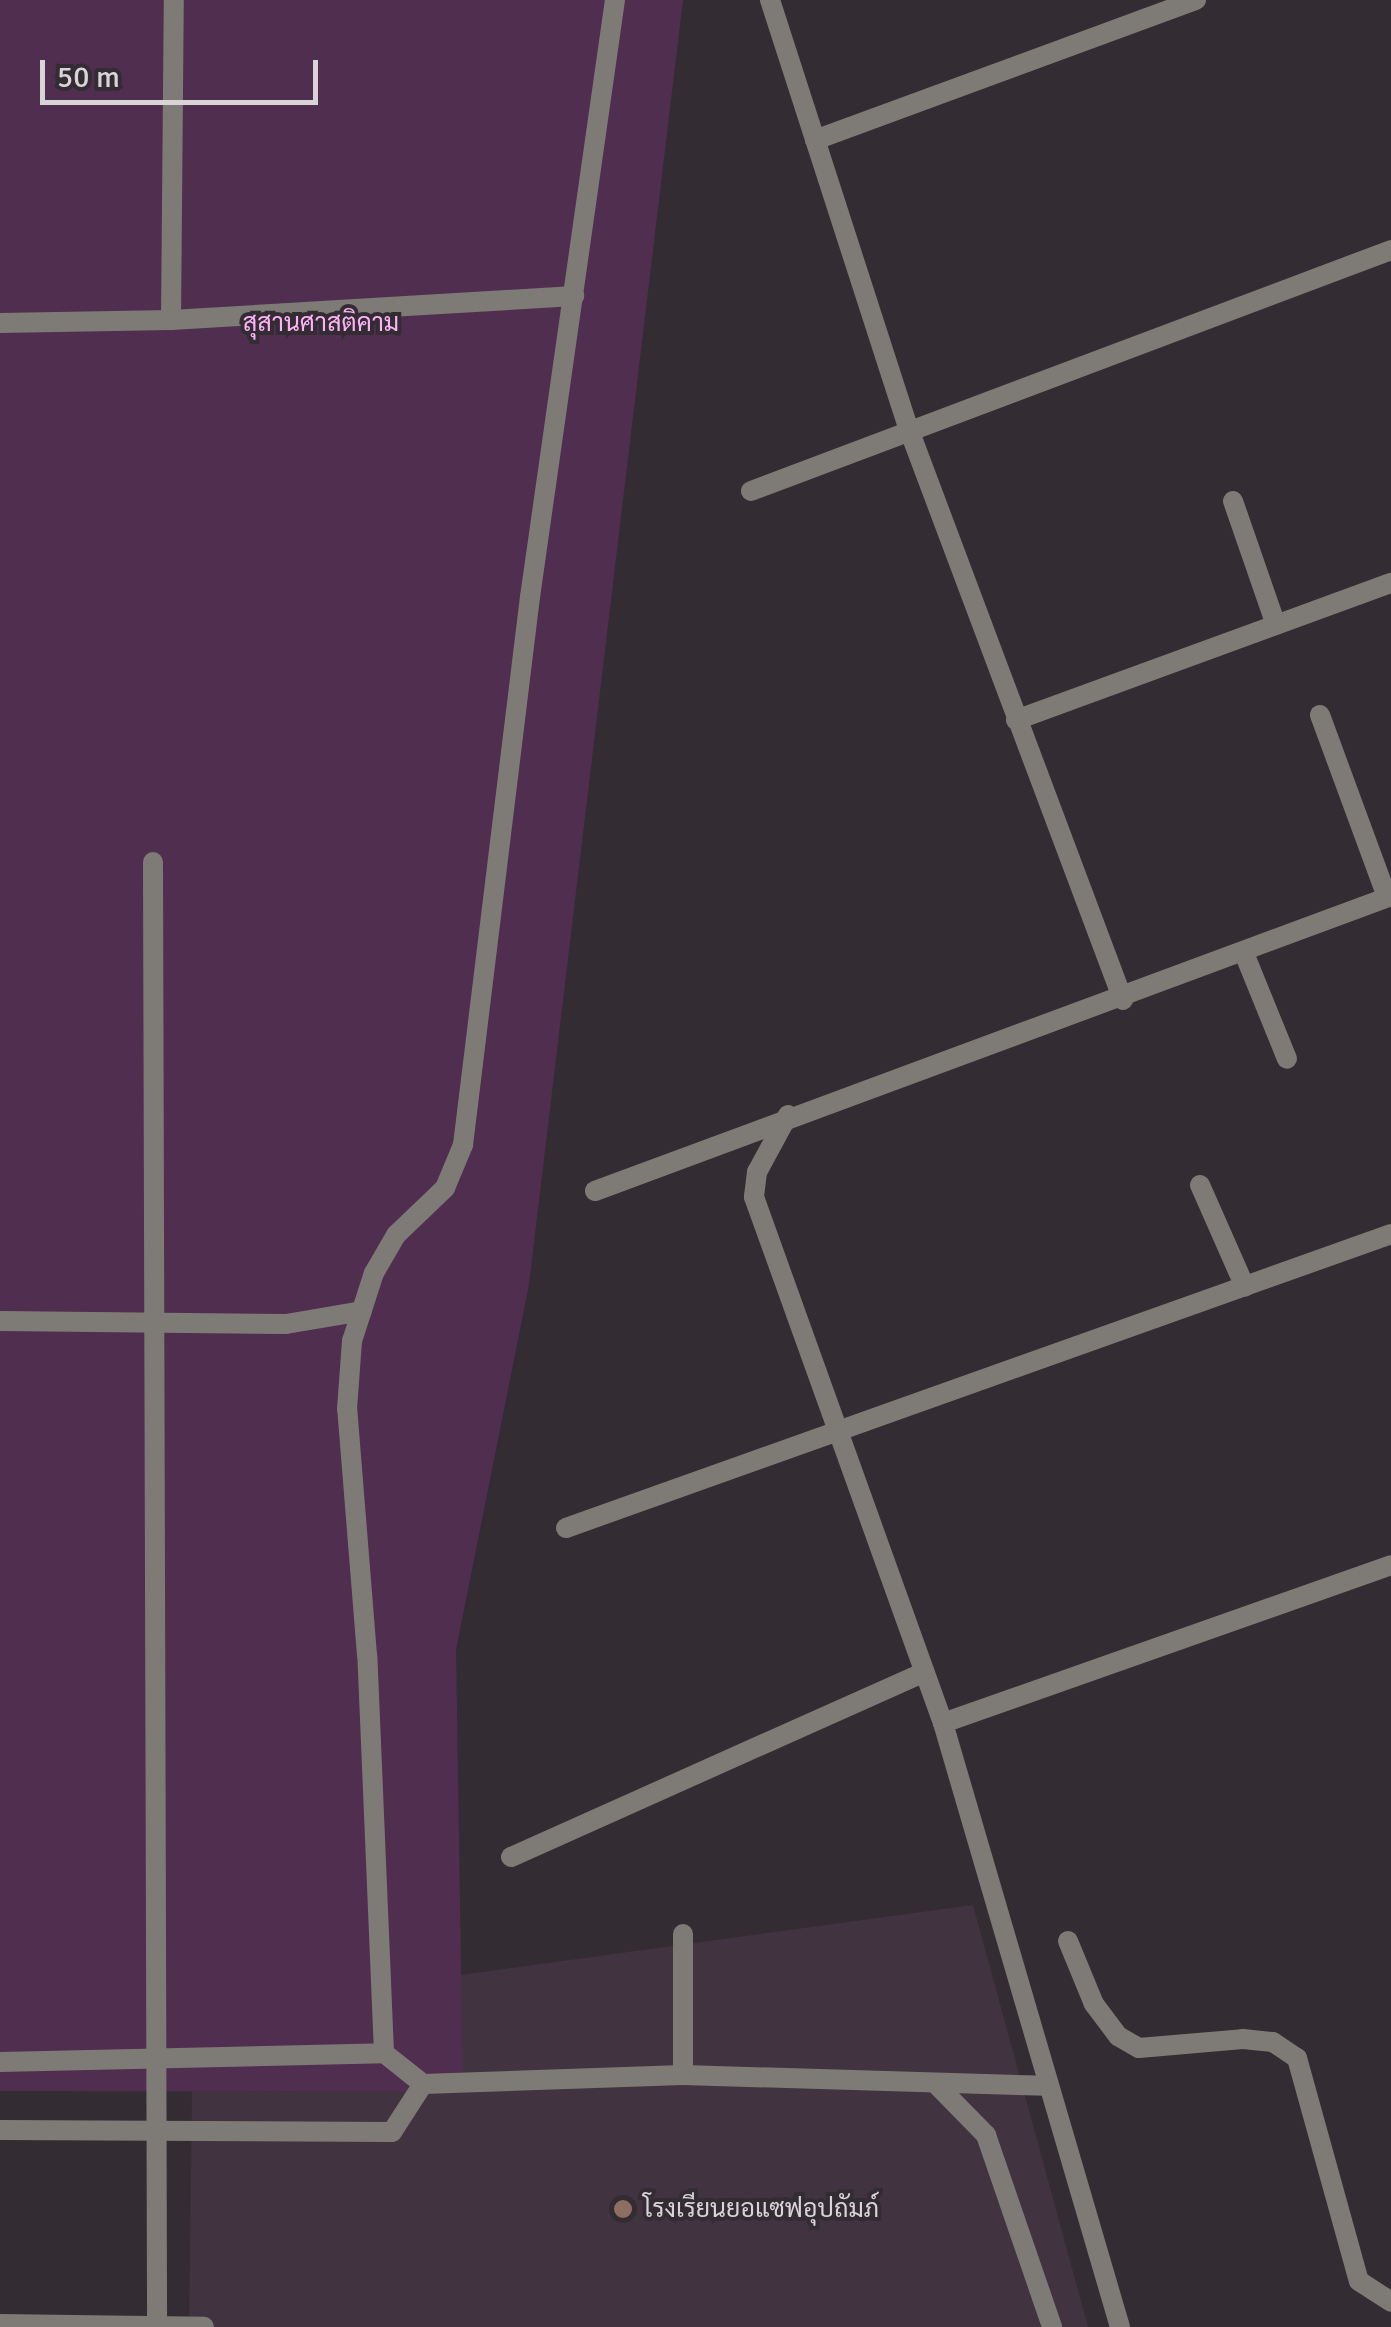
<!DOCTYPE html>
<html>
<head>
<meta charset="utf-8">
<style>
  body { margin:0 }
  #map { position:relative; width:1391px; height:2327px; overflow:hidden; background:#342c33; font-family:Signika,Sarabun,sans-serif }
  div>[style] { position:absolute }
  .built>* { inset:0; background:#413440 }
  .green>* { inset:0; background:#502e4f }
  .lane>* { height:20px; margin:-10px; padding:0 10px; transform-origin:10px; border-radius:10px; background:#7e7b77 }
  .street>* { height:20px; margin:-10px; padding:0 10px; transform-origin:10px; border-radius:10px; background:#7e7b77 }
  .dots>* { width:28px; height:28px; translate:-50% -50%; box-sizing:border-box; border:5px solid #342c33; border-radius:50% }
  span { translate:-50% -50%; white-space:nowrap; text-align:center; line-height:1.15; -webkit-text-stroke:8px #342c33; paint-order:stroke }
  .park-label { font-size:25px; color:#fbb2f7 }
  .poi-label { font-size:25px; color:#d9d4d8 }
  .left { translate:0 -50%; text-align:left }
  .scale { position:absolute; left:40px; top:60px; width:278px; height:45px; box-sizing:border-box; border:5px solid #d9d4d8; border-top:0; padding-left:12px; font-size:30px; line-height:35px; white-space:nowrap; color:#d9d4d8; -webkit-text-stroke:8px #342c33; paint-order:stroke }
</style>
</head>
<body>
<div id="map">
  <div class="built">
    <div style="clip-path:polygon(973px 1905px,1088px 2327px,189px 2327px,192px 2091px,462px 2092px,461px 1975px)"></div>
  </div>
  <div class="green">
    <div style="clip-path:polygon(0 0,683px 0,529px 1284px,456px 1649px,463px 2092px,0 2091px)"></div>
  </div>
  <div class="lane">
    <div style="left:171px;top:320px;width:320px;rotate:-89.5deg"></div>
    <div style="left:0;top:323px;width:171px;rotate:-1deg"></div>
    <div style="left:171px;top:320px;width:404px;rotate:-3.4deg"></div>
    <div style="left:1320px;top:715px;width:194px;rotate:69.8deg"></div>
    <div style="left:153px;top:862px;width:1465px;rotate:89.84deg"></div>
    <div style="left:0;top:1321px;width:286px;rotate:0.6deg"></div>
    <div style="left:286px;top:1324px;width:77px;rotate:-9.7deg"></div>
    <div style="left:511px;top:1857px;width:453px;rotate:-24.1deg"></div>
    <div style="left:683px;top:1934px;width:141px;rotate:90deg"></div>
    <div style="left:1068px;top:1941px;width:68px;rotate:67.6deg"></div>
    <div style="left:1094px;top:2004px;width:40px;rotate:53deg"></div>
    <div style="left:1118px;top:2036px;width:24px;rotate:30deg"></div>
    <div style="left:1139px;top:2048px;width:104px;rotate:-4.9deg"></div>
    <div style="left:1243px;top:2039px;width:30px;rotate:6deg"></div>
    <div style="left:1273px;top:2042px;width:29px;rotate:34deg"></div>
    <div style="left:1297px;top:2058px;width:231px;rotate:74.5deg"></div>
    <div style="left:1359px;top:2281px;width:38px;rotate:33deg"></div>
    <div style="left:384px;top:2053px;width:398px;rotate:-92.4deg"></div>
    <div style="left:367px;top:1655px;width:247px;rotate:-94.6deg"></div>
    <div style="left:347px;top:1409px;width:68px;rotate:-85.8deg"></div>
    <div style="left:352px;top:1341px;width:71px;rotate:-72.1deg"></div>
    <div style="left:374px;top:1273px;width:44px;rotate:-59.9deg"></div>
    <div style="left:396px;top:1235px;width:68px;rotate:-43.8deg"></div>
    <div style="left:445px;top:1188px;width:47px;rotate:-67.3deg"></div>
    <div style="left:463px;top:1145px;width:552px;rotate:-83.03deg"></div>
    <div style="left:530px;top:597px;width:603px;rotate:-81.9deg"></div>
    <div style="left:0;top:2062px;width:384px;rotate:-1.3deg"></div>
    <div style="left:384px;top:2053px;width:50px;rotate:38.5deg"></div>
    <div style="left:423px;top:2084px;width:260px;rotate:-2deg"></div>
    <div style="left:683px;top:2075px;width:364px;rotate:1.7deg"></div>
    <div style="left:938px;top:2086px;width:69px;rotate:45.6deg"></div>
    <div style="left:986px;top:2135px;width:203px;rotate:71deg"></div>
    <div style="left:0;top:2130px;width:392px;rotate:0.3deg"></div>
    <div style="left:392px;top:2132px;width:57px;rotate:-57.1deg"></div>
    <div style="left:0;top:2324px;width:204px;rotate:0.8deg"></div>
  </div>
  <div class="street">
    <div style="left:770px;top:0;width:449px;rotate:72.1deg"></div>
    <div style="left:908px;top:427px;width:612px;rotate:69.43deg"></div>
    <div style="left:815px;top:140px;width:406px;rotate:-20.2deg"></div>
    <div style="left:751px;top:491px;width:684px;rotate:-20.63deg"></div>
    <div style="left:1233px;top:501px;width:131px;rotate:70.9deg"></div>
    <div style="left:1016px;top:720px;width:399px;rotate:-20.1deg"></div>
    <div style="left:1244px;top:953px;width:114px;rotate:67.9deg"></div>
    <div style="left:788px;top:1115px;width:65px;rotate:118.5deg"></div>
    <div style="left:757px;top:1172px;width:25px;rotate:97deg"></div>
    <div style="left:754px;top:1197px;width:559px;rotate:70.24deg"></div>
    <div style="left:943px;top:1723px;width:629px;rotate:73.67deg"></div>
    <div style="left:1200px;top:1185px;width:111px;rotate:66.2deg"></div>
    <div style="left:595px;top:1191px;width:849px;rotate:-20.33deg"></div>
    <div style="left:566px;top:1528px;width:876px;rotate:-19.61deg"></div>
    <div style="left:943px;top:1723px;width:475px;rotate:-19.4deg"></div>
  </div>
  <div class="dots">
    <div style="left:623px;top:2209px;background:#8d6e63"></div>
  </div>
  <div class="park-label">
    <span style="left:321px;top:323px">สุสานศาสติคาม</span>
  </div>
  <div class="poi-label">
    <span class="left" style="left:643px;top:2209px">โรงเรียนยอแซฟอุปถัมภ์</span>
  </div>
  <div class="scale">50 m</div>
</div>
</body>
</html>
